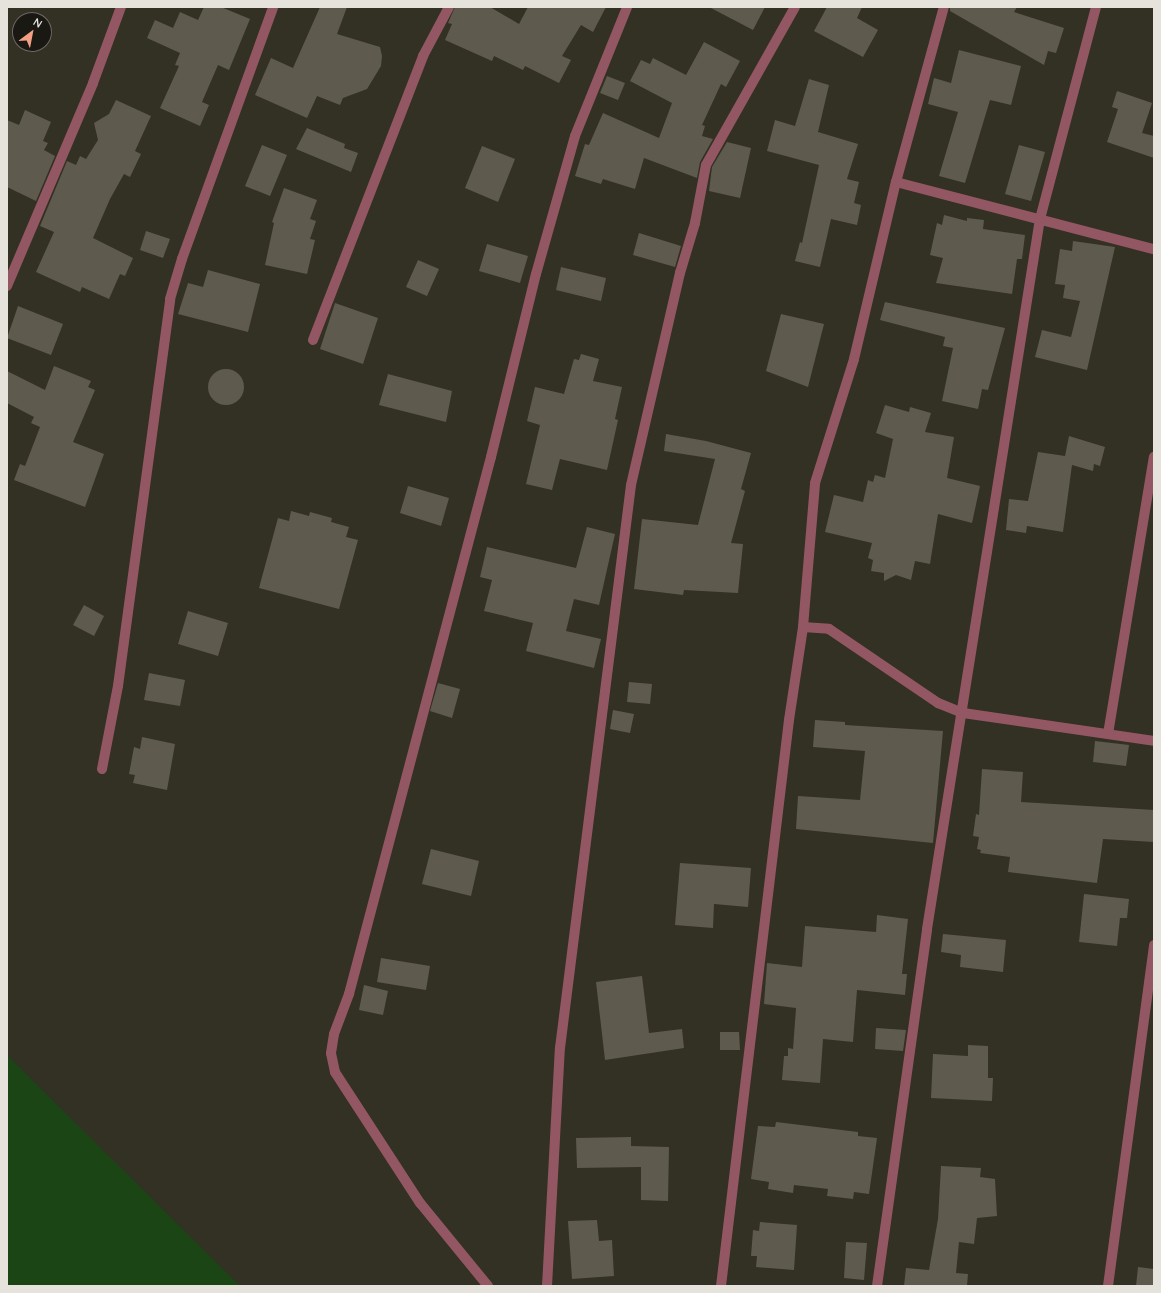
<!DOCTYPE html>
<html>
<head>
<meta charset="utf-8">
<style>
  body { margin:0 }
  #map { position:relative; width:1161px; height:1293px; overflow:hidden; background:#333024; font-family:Quicksand,sans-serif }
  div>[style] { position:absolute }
  .green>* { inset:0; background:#1b4514 }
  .building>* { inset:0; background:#5e5b4e }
  .round { border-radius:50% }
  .street>* { height:10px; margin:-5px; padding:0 5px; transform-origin:5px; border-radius:5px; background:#935764 }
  span { translate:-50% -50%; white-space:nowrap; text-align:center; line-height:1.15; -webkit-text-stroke:3px #191812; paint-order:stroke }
  .frame { position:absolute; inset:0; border:8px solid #e5e3dc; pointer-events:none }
  .north { position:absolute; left:12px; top:12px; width:40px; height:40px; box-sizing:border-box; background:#191812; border:1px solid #6b6963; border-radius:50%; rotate:32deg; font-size:11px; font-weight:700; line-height:16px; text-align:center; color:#e5e3dc }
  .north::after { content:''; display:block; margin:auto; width:14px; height:18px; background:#f39f84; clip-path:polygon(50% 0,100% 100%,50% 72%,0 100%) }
</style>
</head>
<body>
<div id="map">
  <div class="green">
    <div style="clip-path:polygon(7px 1055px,240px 1286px,7px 1286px)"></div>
  </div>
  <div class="building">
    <div style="clip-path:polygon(204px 7px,221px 7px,250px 19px,229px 70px,218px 65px,202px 102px,209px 105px,200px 126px,160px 108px,179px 66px,175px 65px,180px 53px,147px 38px,155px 20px,173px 28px,180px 12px,198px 20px)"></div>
    <div style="clip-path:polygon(320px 7px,347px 7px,337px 34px,380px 47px,382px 56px,381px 66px,367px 89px,343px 98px,340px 105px,317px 96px,307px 118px,255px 95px,271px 58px,293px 68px)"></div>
    <div style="clip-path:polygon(455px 7px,490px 7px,519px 24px,528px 7px,606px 7px,593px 32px,581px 25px,562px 56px,571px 60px,559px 83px,525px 66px,523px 70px,494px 56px,492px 61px,445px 40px,452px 24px,448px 23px)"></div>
    <div style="clip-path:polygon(709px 7px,765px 7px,753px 30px)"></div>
    <div style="clip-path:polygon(827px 7px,862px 7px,857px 18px,878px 30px,863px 57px,814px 31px)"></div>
    <div style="clip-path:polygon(950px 7px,1017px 7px,1014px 12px,1064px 28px,1056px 53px,1048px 51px,1044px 65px,950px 11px)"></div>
    <div style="clip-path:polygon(704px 42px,740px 61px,726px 87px,721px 84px,702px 125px,705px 126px,702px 136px,713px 139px,700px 162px,697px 178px,644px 158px,635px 189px,603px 179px,601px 184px,575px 176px,585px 144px,589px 145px,603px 113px,659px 138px,672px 103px,630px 81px,641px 60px,650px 64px,653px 58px,686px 75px)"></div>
    <div style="clip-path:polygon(959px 50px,1021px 66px,1011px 105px,990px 100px,965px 183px,939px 176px,958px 112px,928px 104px,934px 78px,951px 83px)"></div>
    <div style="clip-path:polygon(607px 76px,625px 83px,618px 100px,600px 93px)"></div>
    <div style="clip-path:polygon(809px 79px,829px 85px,818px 132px,858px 144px,847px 179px,859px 182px,854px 203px,861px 205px,857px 225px,831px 219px,820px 267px,795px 261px,800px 242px,802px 243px,819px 165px,767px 151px,775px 120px,795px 126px)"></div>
    <div style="clip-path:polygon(1117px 91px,1152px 103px,1142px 133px,1154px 136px,1154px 158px,1107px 142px,1118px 109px,1112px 107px)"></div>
    <div style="clip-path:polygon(116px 100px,151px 116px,135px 151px,141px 154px,130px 177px,124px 174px,110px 199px,93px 238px,133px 258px,125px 276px,120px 274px,109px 299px,82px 287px,80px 292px,36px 272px,54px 232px,40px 226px,67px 161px,76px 165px,80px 156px,86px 159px,98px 140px,94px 123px,109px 114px)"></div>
    <div style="clip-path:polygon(25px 110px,51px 122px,43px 141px,48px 143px,44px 150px,55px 156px,36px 201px,7px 187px,7px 120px,19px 125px)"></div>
    <div style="clip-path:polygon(307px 128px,345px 144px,344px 148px,358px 153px,351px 172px,296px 149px)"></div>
    <div style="clip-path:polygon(727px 142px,751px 148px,740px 198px,709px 191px,712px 167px)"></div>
    <div style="clip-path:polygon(262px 145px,287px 155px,270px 196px,245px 186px)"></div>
    <div style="clip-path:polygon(1019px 145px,1045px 152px,1031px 201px,1005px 194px)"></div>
    <div style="clip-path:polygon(482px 146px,515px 159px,498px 202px,465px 188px)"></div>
    <div style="clip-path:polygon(284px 188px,317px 200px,310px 219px,316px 221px,310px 239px,315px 240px,307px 274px,265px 265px,274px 223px,272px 222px)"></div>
    <div style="clip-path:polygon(944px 215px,967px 221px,967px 218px,984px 220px,983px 229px,1025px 235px,1022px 259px,1017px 259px,1012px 294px,936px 283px,943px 258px,930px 255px,937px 223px,942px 225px)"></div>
    <div style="clip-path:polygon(146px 231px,170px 239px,163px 258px,140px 250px)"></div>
    <div style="clip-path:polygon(639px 233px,681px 246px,675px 267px,633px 255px)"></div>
    <div style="clip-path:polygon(1073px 241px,1115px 247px,1087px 370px,1035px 357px,1042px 330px,1071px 337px,1080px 301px,1063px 298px,1065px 285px,1055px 284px,1060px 249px,1072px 251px)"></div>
    <div style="clip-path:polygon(487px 244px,528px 256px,520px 283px,479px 271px)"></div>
    <div style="clip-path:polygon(418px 260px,439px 269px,427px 296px,406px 287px)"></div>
    <div style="clip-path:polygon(561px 267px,606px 278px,601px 301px,556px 290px)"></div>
    <div style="clip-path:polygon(208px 270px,260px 284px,248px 332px,178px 314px,188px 283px,203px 287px)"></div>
    <div style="clip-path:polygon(885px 302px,1005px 328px,988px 390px,982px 389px,978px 409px,942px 401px,953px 348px,943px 346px,945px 337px,880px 320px)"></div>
    <div style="clip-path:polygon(335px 303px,378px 318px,363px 364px,320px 349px)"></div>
    <div style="clip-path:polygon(18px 306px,63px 324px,51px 355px,7px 338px)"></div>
    <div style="clip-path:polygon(781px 314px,824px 324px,808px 387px,766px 371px)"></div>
    <div style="clip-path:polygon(581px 354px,599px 359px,593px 381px,622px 387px,615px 419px,618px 420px,607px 470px,560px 459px,552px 490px,526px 484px,540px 425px,527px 421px,535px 387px,564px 394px,574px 359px,579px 360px)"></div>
    <div style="clip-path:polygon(54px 366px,91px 381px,88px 387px,95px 390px,73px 442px,104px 454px,85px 507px,14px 480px,20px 464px,25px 466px,40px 427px,31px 423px,34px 417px,7px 403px,7px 371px,45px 390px)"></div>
    <div class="round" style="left:208px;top:369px;width:36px;height:36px"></div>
    <div style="clip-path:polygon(388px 374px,452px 391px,446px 422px,379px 405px)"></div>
    <div style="clip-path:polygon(885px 405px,909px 412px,910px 407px,931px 413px,925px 432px,954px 437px,947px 478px,980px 486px,972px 523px,938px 514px,930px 564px,915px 561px,911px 580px,896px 575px,884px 581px,884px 573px,871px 571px,873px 560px,868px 558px,872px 543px,825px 532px,834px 495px,863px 502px,868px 480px,873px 482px,875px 475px,885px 478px,893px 439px,876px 433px)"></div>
    <div style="clip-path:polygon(666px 434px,706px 441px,751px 453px,741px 489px,745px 491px,731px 543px,743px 544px,738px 593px,684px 590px,683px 595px,634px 589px,642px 519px,698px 525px,715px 459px,664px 451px)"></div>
    <div style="clip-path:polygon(1069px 436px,1105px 447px,1100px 466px,1094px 464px,1093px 471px,1072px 465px,1063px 532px,1027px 526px,1026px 533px,1006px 530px,1009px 499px,1028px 501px,1038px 452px,1065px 456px)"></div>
    <div style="clip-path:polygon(408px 486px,449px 498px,441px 526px,400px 513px)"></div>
    <div style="clip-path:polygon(291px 511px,309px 516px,310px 512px,332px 518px,331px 522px,349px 527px,346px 537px,358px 540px,339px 609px,259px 588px,278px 518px,289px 521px)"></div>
    <div style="clip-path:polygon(587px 527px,615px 534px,599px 605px,574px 599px,566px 631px,601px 639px,594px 668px,526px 651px,533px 623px,484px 611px,492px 580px,480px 577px,487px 547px,576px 568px)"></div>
    <div style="clip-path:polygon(84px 605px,104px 616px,94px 636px,73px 625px)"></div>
    <div style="clip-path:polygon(188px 611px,228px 623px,218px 656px,178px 644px)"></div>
    <div style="clip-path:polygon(149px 673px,185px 680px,180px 706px,144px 700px)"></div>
    <div style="clip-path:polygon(629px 682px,652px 684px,650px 704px,627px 702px)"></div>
    <div style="clip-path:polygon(438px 683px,460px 689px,452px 718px,430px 711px)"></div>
    <div style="clip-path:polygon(613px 710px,634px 714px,630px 733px,610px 729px)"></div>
    <div style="clip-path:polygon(815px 720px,845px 722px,845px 725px,943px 731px,933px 843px,796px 829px,798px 796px,860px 800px,865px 751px,813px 747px)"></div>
    <div style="clip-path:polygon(142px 737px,175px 744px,167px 790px,133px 783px,135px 775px,129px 774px,134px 747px,140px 749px)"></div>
    <div style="clip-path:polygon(1095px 741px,1129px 745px,1126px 766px,1093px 762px)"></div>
    <div style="clip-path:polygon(982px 769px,1023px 772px,1021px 802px,1154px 810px,1154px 842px,1103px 839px,1097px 883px,1008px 872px,1010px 857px,980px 853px,981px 850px,977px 849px,979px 837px,973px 836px,976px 814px,979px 815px)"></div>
    <div style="clip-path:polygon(431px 849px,479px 861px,471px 896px,422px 884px)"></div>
    <div style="clip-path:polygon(680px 863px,751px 868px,748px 907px,714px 904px,713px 928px,675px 925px)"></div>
    <div style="clip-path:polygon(1084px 894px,1129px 899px,1127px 918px,1120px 918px,1117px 946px,1079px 942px)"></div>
    <div style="clip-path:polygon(877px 915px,908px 919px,902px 974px,907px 974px,905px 995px,857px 990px,853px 1042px,823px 1039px,820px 1083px,782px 1080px,784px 1056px,788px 1056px,788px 1048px,793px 1049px,796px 1008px,764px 1004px,767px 963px,802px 967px,805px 926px,876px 932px)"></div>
    <div style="clip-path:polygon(943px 934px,1006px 940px,1003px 972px,960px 967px,961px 955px,941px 952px)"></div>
    <div style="clip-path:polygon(381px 958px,430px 966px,426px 990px,377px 982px)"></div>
    <div style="clip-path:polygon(642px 976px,649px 1033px,682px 1029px,684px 1048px,605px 1060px,596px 982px)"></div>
    <div style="clip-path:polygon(364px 985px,388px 991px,383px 1015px,359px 1010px)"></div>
    <div style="clip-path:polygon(876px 1028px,906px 1030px,903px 1051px,875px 1049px)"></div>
    <div style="clip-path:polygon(720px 1032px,739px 1032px,740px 1050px,720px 1050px)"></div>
    <div style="clip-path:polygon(968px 1045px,988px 1046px,988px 1078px,993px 1078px,992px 1101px,931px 1098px,933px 1054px,968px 1056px)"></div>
    <div style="clip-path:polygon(776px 1122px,858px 1132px,858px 1136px,877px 1138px,869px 1194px,854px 1192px,853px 1199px,827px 1196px,828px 1189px,794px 1185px,793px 1193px,768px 1189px,769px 1182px,751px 1179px,758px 1126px,775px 1127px)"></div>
    <div style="clip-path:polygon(631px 1137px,631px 1146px,669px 1147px,668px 1201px,641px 1200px,641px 1167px,577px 1168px,576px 1138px)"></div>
    <div style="clip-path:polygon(941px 1166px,981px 1168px,980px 1177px,995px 1179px,997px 1216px,977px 1218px,974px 1244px,959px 1242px,956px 1273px,968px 1274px,967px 1286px,904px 1286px,906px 1268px,929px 1270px,938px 1219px)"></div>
    <div style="clip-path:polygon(597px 1220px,599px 1241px,612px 1240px,614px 1276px,572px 1279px,568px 1221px)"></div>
    <div style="clip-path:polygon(760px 1222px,797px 1225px,794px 1270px,756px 1267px,757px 1256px,751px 1256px,753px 1230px,759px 1231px)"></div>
    <div style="clip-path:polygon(846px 1242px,867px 1243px,864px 1280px,844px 1278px)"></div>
    <div style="clip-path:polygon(1138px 1267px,1154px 1269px,1154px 1286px,1136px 1286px)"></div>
  </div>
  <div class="street">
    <div style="left:896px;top:182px;width:267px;rotate:14.6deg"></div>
    <div style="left:7px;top:286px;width:220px;rotate:-67deg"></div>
    <div style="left:93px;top:83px;width:81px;rotate:-69.8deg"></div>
    <div style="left:313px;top:340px;width:305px;rotate:-68.8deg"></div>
    <div style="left:423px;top:56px;width:55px;rotate:-62deg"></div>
    <div style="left:803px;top:627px;width:26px;rotate:4deg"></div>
    <div style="left:829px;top:629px;width:132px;rotate:34.2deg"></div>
    <div style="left:938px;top:703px;width:27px;rotate:22deg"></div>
    <div style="left:963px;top:713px;width:193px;rotate:8.3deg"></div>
    <div style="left:1108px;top:734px;width:281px;rotate:-80.6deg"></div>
    <div style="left:102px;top:769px;width:85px;rotate:-79.1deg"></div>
    <div style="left:118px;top:686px;width:390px;rotate:-82.3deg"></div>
    <div style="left:170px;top:299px;width:42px;rotate:-73.3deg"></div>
    <div style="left:182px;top:259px;width:268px;rotate:-70.1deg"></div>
    <div style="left:488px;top:1286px;width:107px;rotate:-129.3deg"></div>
    <div style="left:420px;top:1203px;width:156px;rotate:-123deg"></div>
    <div style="left:335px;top:1072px;width:19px;rotate:-102deg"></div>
    <div style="left:331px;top:1053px;width:19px;rotate:-81deg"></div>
    <div style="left:334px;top:1034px;width:43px;rotate:-69.4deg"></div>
    <div style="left:349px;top:994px;width:555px;rotate:-75.19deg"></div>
    <div style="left:491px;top:457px;width:188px;rotate:-76.2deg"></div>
    <div style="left:536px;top:274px;width:143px;rotate:-74.2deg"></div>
    <div style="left:575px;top:136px;width:139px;rotate:-68deg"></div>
    <div style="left:547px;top:1286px;width:238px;rotate:-86.9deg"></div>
    <div style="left:560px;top:1048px;width:567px;rotate:-82.81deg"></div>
    <div style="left:631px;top:485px;width:218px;rotate:-77deg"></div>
    <div style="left:680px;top:273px;width:52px;rotate:-73.3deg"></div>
    <div style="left:695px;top:223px;width:59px;rotate:-79.3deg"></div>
    <div style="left:706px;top:165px;width:181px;rotate:-60.6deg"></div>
    <div style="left:721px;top:1286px;width:570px;rotate:-83.15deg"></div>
    <div style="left:789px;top:720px;width:94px;rotate:-81.4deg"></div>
    <div style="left:803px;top:627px;width:144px;rotate:-85.2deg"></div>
    <div style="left:815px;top:483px;width:130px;rotate:-72.5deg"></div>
    <div style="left:854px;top:359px;width:182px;rotate:-76.7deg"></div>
    <div style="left:896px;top:182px;width:181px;rotate:-74.7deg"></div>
    <div style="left:877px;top:1286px;width:360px;rotate:-82deg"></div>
    <div style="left:927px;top:929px;width:719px;rotate:-80.96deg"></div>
    <div style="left:1040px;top:219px;width:219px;rotate:-75.2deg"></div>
    <div style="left:1108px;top:1286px;width:344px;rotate:-82.3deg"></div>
  </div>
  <div class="frame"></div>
  <div class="north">N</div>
</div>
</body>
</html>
